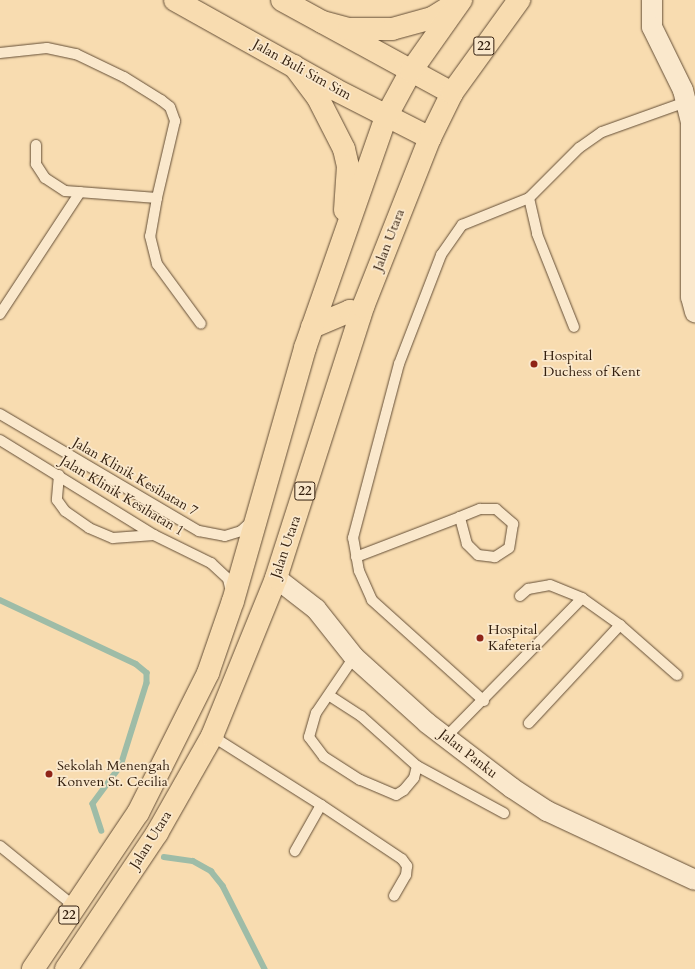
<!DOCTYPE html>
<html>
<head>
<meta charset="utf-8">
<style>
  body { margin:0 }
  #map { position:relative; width:695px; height:969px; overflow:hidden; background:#f8dcb0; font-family:Cardo,serif }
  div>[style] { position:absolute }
  .stream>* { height:5.5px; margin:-2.75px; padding:0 2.75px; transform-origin:2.75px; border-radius:2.75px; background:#9ebca7 }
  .roads { filter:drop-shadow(0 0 1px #644e36) drop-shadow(0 0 1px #644e36) }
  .lane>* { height:10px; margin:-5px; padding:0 5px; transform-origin:5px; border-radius:5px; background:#fae8cc }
  .street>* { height:20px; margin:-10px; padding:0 10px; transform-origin:10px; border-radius:10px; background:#fae8cc }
  .primary>* { height:22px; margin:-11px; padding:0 11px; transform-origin:11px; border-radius:11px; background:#f8dcb0 }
  .highway>* { height:22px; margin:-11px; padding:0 11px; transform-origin:11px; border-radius:11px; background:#f8dcb0 }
  .dots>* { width:11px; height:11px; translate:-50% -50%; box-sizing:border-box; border:2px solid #fae8cc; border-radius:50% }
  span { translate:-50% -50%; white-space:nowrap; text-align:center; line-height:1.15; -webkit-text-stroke:3.5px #fae8cc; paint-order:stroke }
  .shield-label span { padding:1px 3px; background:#fae8cc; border:1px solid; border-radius:3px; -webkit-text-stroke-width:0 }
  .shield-label { font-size:13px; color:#331f0e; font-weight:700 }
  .street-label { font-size:14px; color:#331f0e }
  .poi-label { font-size:14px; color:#331f0e }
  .left { translate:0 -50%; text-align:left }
</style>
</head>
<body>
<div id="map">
  <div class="stream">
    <div style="left:0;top:600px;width:150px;rotate:25.2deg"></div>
    <div style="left:136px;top:664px;width:14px;rotate:39deg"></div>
    <div style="left:147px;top:673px;width:10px;rotate:90deg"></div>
    <div style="left:147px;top:683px;width:87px;rotate:107.4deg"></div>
    <div style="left:121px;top:766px;width:47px;rotate:126.4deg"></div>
    <div style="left:93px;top:804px;width:28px;rotate:72deg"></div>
    <div style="left:164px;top:857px;width:29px;rotate:8deg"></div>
    <div style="left:193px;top:861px;width:21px;rotate:29deg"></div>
    <div style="left:211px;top:871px;width:19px;rotate:51deg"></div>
    <div style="left:223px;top:886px;width:93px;rotate:63.2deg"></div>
  </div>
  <div class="roads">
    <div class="lane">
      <div style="left:0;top:53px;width:47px;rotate:-6.1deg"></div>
      <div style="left:47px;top:48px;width:30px;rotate:12deg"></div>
      <div style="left:76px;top:54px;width:53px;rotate:25.6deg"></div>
      <div style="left:124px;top:77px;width:44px;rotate:31.9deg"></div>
      <div style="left:161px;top:100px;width:11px;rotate:38deg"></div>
      <div style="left:170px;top:107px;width:15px;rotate:70deg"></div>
      <div style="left:175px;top:121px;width:79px;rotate:103.2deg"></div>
      <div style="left:157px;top:198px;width:92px;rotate:-175.6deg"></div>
      <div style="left:65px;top:191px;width:24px;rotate:-147deg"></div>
      <div style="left:45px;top:178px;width:17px;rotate:-123deg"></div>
      <div style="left:36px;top:164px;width:19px;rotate:-90deg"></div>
      <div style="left:157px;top:198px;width:39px;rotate:100deg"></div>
      <div style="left:150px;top:236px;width:29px;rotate:76deg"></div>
      <div style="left:157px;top:264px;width:74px;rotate:53.7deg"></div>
      <div style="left:529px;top:198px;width:37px;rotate:77deg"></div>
      <div style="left:537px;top:234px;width:100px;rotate:68.3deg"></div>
      <div style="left:0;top:314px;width:146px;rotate:-56.7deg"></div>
      <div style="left:0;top:414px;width:231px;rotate:30.5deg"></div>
      <div style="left:199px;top:531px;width:26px;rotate:11deg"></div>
      <div style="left:225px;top:536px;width:17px;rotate:-17deg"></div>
      <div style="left:241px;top:531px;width:13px;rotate:-42deg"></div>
      <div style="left:0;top:440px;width:181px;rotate:31.7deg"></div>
      <div style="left:154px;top:535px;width:64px;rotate:26.2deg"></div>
      <div style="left:211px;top:563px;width:23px;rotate:43deg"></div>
      <div style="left:228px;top:579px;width:13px;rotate:77deg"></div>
      <div style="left:59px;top:475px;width:25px;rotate:95deg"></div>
      <div style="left:57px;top:500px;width:14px;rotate:54deg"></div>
      <div style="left:65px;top:511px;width:29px;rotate:35deg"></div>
      <div style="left:89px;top:528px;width:26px;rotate:23deg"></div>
      <div style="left:113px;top:538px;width:41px;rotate:-4.2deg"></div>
      <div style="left:480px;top:509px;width:16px"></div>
      <div style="left:496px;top:509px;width:23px;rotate:41deg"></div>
      <div style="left:513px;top:524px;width:24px;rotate:99deg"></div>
      <div style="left:509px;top:548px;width:17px;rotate:147deg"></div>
      <div style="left:495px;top:557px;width:17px;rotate:-173deg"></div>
      <div style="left:478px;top:555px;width:16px;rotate:-135deg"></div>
      <div style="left:467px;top:544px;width:28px;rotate:-105deg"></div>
      <div style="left:460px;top:517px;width:22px;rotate:-22deg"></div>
      <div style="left:356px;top:557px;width:111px;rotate:-21deg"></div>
      <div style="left:520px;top:596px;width:11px;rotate:-41deg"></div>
      <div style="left:528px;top:589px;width:22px;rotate:-10deg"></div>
      <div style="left:550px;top:585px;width:35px;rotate:22deg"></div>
      <div style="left:620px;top:625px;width:76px;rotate:41.3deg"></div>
      <div style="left:330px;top:696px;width:37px;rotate:33deg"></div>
      <div style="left:361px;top:716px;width:75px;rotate:41.8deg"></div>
      <div style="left:417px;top:766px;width:12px;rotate:104deg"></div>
      <div style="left:414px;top:778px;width:16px;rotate:130deg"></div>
      <div style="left:404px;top:790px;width:9px;rotate:148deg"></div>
      <div style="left:396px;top:795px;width:39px;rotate:-157deg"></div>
      <div style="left:360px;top:780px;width:43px;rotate:-147.4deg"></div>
      <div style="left:324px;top:757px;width:25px;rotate:-127deg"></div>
      <div style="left:309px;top:737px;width:25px;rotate:-74deg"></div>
      <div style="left:316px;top:713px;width:68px;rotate:-55.8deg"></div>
      <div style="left:484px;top:701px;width:151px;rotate:-138deg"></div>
      <div style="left:372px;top:600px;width:32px;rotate:-114deg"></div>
      <div style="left:359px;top:571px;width:34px;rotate:-100deg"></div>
      <div style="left:353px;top:538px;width:180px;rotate:-75.2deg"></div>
      <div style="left:399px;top:364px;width:117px;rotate:-68.9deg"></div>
      <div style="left:441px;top:255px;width:37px;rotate:-55deg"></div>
      <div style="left:462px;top:225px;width:72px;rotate:-21.9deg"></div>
      <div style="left:529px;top:198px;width:71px;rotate:-45deg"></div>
      <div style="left:579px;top:148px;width:28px;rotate:-35deg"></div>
      <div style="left:602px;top:132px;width:89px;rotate:-19.7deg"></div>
      <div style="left:212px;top:736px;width:129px;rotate:32.3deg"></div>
      <div style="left:321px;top:805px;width:53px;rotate:119.5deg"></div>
      <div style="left:446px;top:737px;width:194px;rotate:-45.6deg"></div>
      <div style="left:582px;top:598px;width:47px;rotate:35.4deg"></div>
      <div style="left:620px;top:625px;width:134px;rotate:132.9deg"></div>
      <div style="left:417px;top:766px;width:99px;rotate:28.4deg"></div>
      <div style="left:321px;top:805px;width:97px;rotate:33.7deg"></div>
      <div style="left:402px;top:859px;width:9px;rotate:54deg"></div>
      <div style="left:407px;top:866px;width:9px;rotate:96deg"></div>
      <div style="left:406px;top:875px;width:24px;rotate:120deg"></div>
      <div style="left:0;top:846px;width:97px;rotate:39.1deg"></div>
    </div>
    <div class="street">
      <div style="left:652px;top:0;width:27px;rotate:90deg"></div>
      <div style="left:652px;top:27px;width:70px;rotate:63.8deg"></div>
      <div style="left:683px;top:90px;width:34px;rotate:76deg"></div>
      <div style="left:691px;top:123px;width:174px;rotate:90deg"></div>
      <div style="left:691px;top:297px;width:16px;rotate:75deg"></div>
      <div style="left:276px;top:578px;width:51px;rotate:37.8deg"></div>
      <div style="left:316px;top:609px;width:61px;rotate:51.6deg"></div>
      <div style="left:354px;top:657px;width:98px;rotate:42.1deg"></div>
      <div style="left:427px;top:723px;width:107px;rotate:37.4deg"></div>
      <div style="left:512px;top:788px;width:42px;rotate:33.3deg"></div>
      <div style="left:547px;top:811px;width:163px;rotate:25deg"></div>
    </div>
    <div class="primary">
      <div style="left:175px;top:0;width:182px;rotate:29.2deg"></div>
      <div style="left:334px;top:89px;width:108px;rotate:27deg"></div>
      <div style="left:282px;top:0;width:194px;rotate:28.7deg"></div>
    </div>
    <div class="highway">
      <div style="left:322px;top:22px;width:28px;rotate:15deg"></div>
      <div style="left:349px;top:29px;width:43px"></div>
      <div style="left:392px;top:29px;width:41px;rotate:-15.4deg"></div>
      <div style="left:432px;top:18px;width:26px;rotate:-32deg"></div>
      <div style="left:294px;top:66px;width:38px;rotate:53deg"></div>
      <div style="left:317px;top:96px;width:59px;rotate:63deg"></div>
      <div style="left:344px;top:149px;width:17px;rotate:77deg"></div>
      <div style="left:348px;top:166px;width:44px;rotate:93.9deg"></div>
      <div style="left:312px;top:327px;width:41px;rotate:-22.8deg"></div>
      <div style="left:350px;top:311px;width:11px;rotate:27deg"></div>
      <div style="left:33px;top:969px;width:188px;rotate:-56.1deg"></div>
      <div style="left:138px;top:813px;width:157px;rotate:-63.4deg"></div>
      <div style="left:208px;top:673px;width:76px;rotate:-70.9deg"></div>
      <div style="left:233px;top:601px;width:263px;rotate:-74.1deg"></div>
      <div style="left:305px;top:348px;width:245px;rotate:-70.7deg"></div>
      <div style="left:386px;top:117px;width:52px;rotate:-61.5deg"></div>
      <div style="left:411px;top:71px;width:87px;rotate:-54.8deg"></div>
      <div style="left:66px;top:969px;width:164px;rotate:-56.2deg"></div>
      <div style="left:157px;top:833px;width:112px;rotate:-60.4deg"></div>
      <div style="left:212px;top:736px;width:170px;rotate:-67.9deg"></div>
      <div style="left:276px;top:578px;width:285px;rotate:-72.2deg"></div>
      <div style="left:363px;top:307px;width:182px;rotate:-68.4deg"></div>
      <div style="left:430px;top:138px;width:50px;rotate:-63.9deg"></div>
      <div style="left:452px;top:93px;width:115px;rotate:-54.2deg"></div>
    </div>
  </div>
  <div class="dots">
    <div style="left:534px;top:364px;background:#8f2418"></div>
    <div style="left:480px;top:638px;background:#8f2418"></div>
    <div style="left:49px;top:774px;background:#8f2418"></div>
  </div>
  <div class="shield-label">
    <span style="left:484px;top:46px">22</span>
    <span style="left:305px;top:491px">22</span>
    <span style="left:69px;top:915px">22</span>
  </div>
  <div class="street-label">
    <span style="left:302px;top:70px;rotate:29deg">Jalan Buli Sim Sim</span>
    <span style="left:389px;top:240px;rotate:-69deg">Jalan Utara</span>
    <span style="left:135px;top:477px;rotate:30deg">Jalan Klinik Kesihatan 7</span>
    <span style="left:122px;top:496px;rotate:31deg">Jalan Klinik Kesihatan 1</span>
    <span style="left:286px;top:547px;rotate:-71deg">Jalan Utara</span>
    <span style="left:468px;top:754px;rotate:38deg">Jalan Panku</span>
    <span style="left:151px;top:840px;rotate:-58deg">Jalan Utara</span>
  </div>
  <div class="poi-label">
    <span class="left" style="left:543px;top:364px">Hospital<br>Duchess of Kent</span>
    <span class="left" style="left:488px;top:638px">Hospital<br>Kafeteria</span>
    <span class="left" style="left:57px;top:774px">Sekolah Menengah<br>Konven St. Cecilia</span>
  </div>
</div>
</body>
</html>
